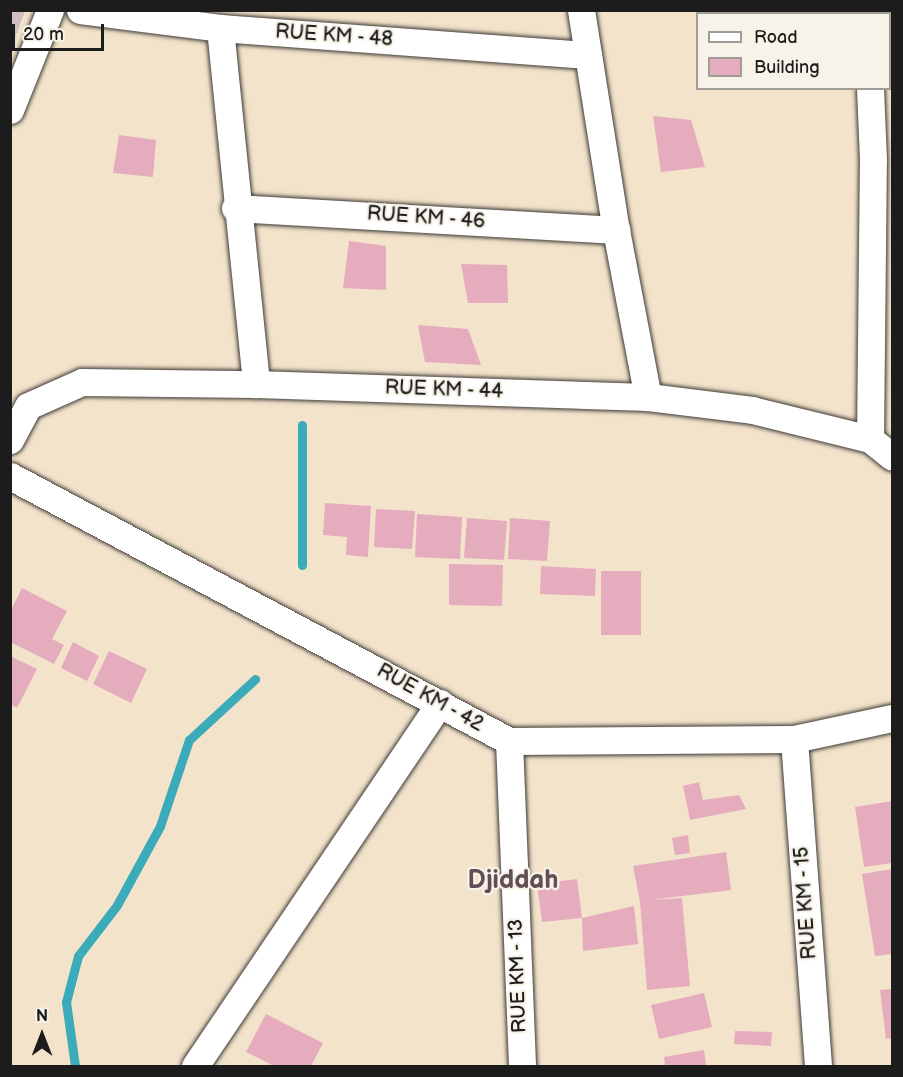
<!DOCTYPE html>
<html>
<head>
<meta charset="utf-8">
<style>
  body { margin:0 }
  #map { position:relative; width:903px; height:1077px; overflow:hidden; background:#f4e3cb; font-family:"Balsamiq Sans",sans-serif }
  div>[style] { position:absolute }
  .industrial>* { inset:0; background:#d2bec2 }
  .stream>* { height:9px; margin:-4.5px; padding:0 4.5px; transform-origin:4.5px; border-radius:4.5px; background:#3babb9 }
  .building>* { inset:0; background:#e5acbe }
  .roads { filter:drop-shadow(0 0 2px #3c3a36) drop-shadow(0 0 2px #3c3a36) }
  .street>* { height:27px; margin:-13.5px; padding:0 13.5px; transform-origin:13.5px; border-radius:13.5px; background:#fff }
  span { translate:-50% -50%; white-space:nowrap; text-align:center; line-height:1.15; -webkit-text-stroke:4.5px #f7f3e8; paint-order:stroke }
  .street-label { font-size:20px; color:#1c1c1c }
  .district-label { font-size:26px; color:#624e55; font-weight:700 }
  .frame { position:absolute; inset:0; border:12px solid #1c1c1c; pointer-events:none }
  .legend { position:absolute; left:696px; top:12px; width:195px; height:78px; box-sizing:border-box; background:#f7f3e8; border:2px solid #9f9d96; margin:0; padding:8px 10px; list-style:none; font-size:18px; color:#1c1c1c }
  .legend li { display:flex; align-items:center; gap:12px; height:30px }
  .legend b { width:30px; border:2px solid #9f9d96 }
  .north { position:absolute; left:12px; top:1005px; width:60px; height:60px; -webkit-text-stroke:4px #f7f3e8; paint-order:stroke; rotate:0deg; font-size:16px; font-weight:700; line-height:24px; text-align:center; color:#1c1c1c }
  .north::after { content:''; display:block; margin:auto; width:21px; height:27px; background:#1c1c1c; clip-path:polygon(50% 0,100% 100%,50% 72%,0 100%) }
  .scale { position:absolute; left:12px; top:24px; width:92px; height:27px; box-sizing:border-box; border:3px solid #1c1c1c; border-top:0; padding-left:8px; font-size:18px; line-height:21px; white-space:nowrap; color:#1c1c1c; -webkit-text-stroke:4px #f7f3e8; paint-order:stroke }
</style>
</head>
<body>
<div id="map">
  <div class="industrial">
    <div style="clip-path:polygon(11px 10px,25px 11px,11px 49px,10px 11px)"></div>
  </div>
  <div class="stream">
    <div style="left:302px;top:425px;width:140px;rotate:90deg"></div>
    <div style="left:75px;top:1066px;width:65px;rotate:-98deg"></div>
    <div style="left:66px;top:1002px;width:48px;rotate:-75.4deg"></div>
    <div style="left:78px;top:956px;width:64px;rotate:-52.6deg"></div>
    <div style="left:117px;top:905px;width:90px;rotate:-61.4deg"></div>
    <div style="left:160px;top:826px;width:91px;rotate:-71.4deg"></div>
    <div style="left:189px;top:740px;width:90px;rotate:-42.7deg"></div>
  </div>
  <div class="building">
    <div style="clip-path:polygon(653px 116px,691px 120px,705px 167px,661px 172px)"></div>
    <div style="clip-path:polygon(119px 135px,156px 140px,153px 177px,113px 173px)"></div>
    <div style="clip-path:polygon(349px 241px,386px 246px,386px 290px,343px 288px)"></div>
    <div style="clip-path:polygon(461px 264px,507px 265px,508px 303px,468px 303px)"></div>
    <div style="clip-path:polygon(418px 325px,468px 329px,481px 365px,425px 362px)"></div>
    <div style="clip-path:polygon(325px 503px,371px 506px,368px 557px,346px 555px,347px 537px,323px 535px)"></div>
    <div style="clip-path:polygon(376px 509px,415px 511px,412px 549px,374px 547px)"></div>
    <div style="clip-path:polygon(417px 514px,462px 517px,460px 559px,415px 557px)"></div>
    <div style="clip-path:polygon(467px 518px,507px 521px,504px 560px,464px 558px)"></div>
    <div style="clip-path:polygon(510px 518px,550px 521px,547px 561px,508px 559px)"></div>
    <div style="clip-path:polygon(449px 564px,503px 565px,502px 606px,449px 605px)"></div>
    <div style="clip-path:polygon(541px 566px,596px 569px,595px 596px,540px 594px)"></div>
    <div style="clip-path:polygon(601px 571px,641px 571px,641px 635px,601px 635px)"></div>
    <div style="clip-path:polygon(22px 588px,67px 611px,52px 639px,64px 645px,54px 664px,10px 642px,10px 612px)"></div>
    <div style="clip-path:polygon(73px 642px,99px 656px,87px 681px,61px 668px)"></div>
    <div style="clip-path:polygon(109px 651px,147px 669px,131px 703px,93px 684px)"></div>
    <div style="clip-path:polygon(10px 656px,37px 669px,17px 708px,10px 704px)"></div>
    <div style="clip-path:polygon(699px 782px,703px 800px,739px 795px,746px 809px,690px 820px,683px 786px)"></div>
    <div style="clip-path:polygon(892px 801px,892px 863px,864px 867px,855px 807px)"></div>
    <div style="clip-path:polygon(688px 835px,690px 853px,675px 855px,672px 838px)"></div>
    <div style="clip-path:polygon(726px 852px,731px 890px,650px 900px,682px 898px,690px 986px,647px 990px,640px 902px,633px 866px)"></div>
    <div style="clip-path:polygon(892px 869px,892px 954px,875px 956px,862px 874px)"></div>
    <div style="clip-path:polygon(577px 879px,582px 918px,634px 906px,638px 944px,583px 951px,582px 918px,542px 922px,537px 884px)"></div>
    <div style="clip-path:polygon(892px 989px,892px 1038px,886px 1039px,880px 990px)"></div>
    <div style="clip-path:polygon(704px 993px,712px 1027px,659px 1039px,651px 1005px)"></div>
    <div style="clip-path:polygon(266px 1014px,323px 1043px,311px 1066px,274px 1066px,246px 1052px)"></div>
    <div style="clip-path:polygon(735px 1031px,772px 1032px,771px 1046px,734px 1044px)"></div>
    <div style="clip-path:polygon(704px 1050px,706px 1066px,665px 1066px,664px 1057px)"></div>
  </div>
  <div class="roads">
    <div class="street">
      <div style="left:80px;top:10px;width:141px;rotate:7.3deg"></div>
      <div style="left:220px;top:28px;width:369px;rotate:4.2deg"></div>
      <div style="left:581px;top:10px;width:223px;rotate:81deg"></div>
      <div style="left:616px;top:230px;width:170px;rotate:79.2deg"></div>
      <div style="left:867px;top:10px;width:4px;rotate:90deg"></div>
      <div style="left:220px;top:28px;width:358px;rotate:84.2deg"></div>
      <div style="left:10px;top:110px;width:108px;rotate:-68.2deg"></div>
      <div style="left:235px;top:208px;width:382px;rotate:3.3deg"></div>
      <div style="left:870px;top:439px;width:279px;rotate:-89.4deg"></div>
      <div style="left:873px;top:160px;width:72px;rotate:-92.4deg"></div>
      <div style="left:10px;top:440px;width:38px;rotate:-62deg"></div>
      <div style="left:28px;top:406px;width:59px;rotate:-24deg"></div>
      <div style="left:82px;top:382px;width:174px;rotate:0.7deg"></div>
      <div style="left:256px;top:384px;width:392px;rotate:1.9deg"></div>
      <div style="left:648px;top:397px;width:105px;rotate:7.1deg"></div>
      <div style="left:752px;top:410px;width:122px;rotate:13.8deg"></div>
      <div style="left:870px;top:439px;width:28px;rotate:39deg"></div>
      <div style="left:10px;top:476px;width:565px;rotate:27.97deg"></div>
      <div style="left:509px;top:741px;width:285px;rotate:-0.4deg"></div>
      <div style="left:794px;top:739px;width:100px;rotate:-12.1deg"></div>
      <div style="left:794px;top:739px;width:328px;rotate:85.8deg"></div>
      <div style="left:509px;top:741px;width:325px;rotate:87.7deg"></div>
      <div style="left:195px;top:1066px;width:438px;rotate:-56deg"></div>
    </div>
  </div>
  <div class="street-label">
    <span style="left:334px;top:36px;rotate:4deg">RUE KM - 48</span>
    <span style="left:426px;top:218px;rotate:4deg">RUE KM - 46</span>
    <span style="left:444px;top:390px;rotate:2deg">RUE KM - 44</span>
    <span style="left:430px;top:698px;rotate:29deg">RUE KM - 42</span>
    <span style="left:806px;top:903px;rotate:-94deg">RUE KM - 15</span>
    <span style="left:518px;top:976px;rotate:-92deg">RUE KM - 13</span>
  </div>
  <div class="district-label">
    <span style="left:513px;top:881px">Djiddah</span>
  </div>
  <div class="frame"></div>
  <ul class="legend">
  <li><b style="height:8px;background:#fff"></b>Road</li>
  <li><b style="height:16px;background:#e5acbe"></b>Building</li>
  </ul>
  <div class="north">N</div>
  <div class="scale">20 m</div>
</div>
</body>
</html>
